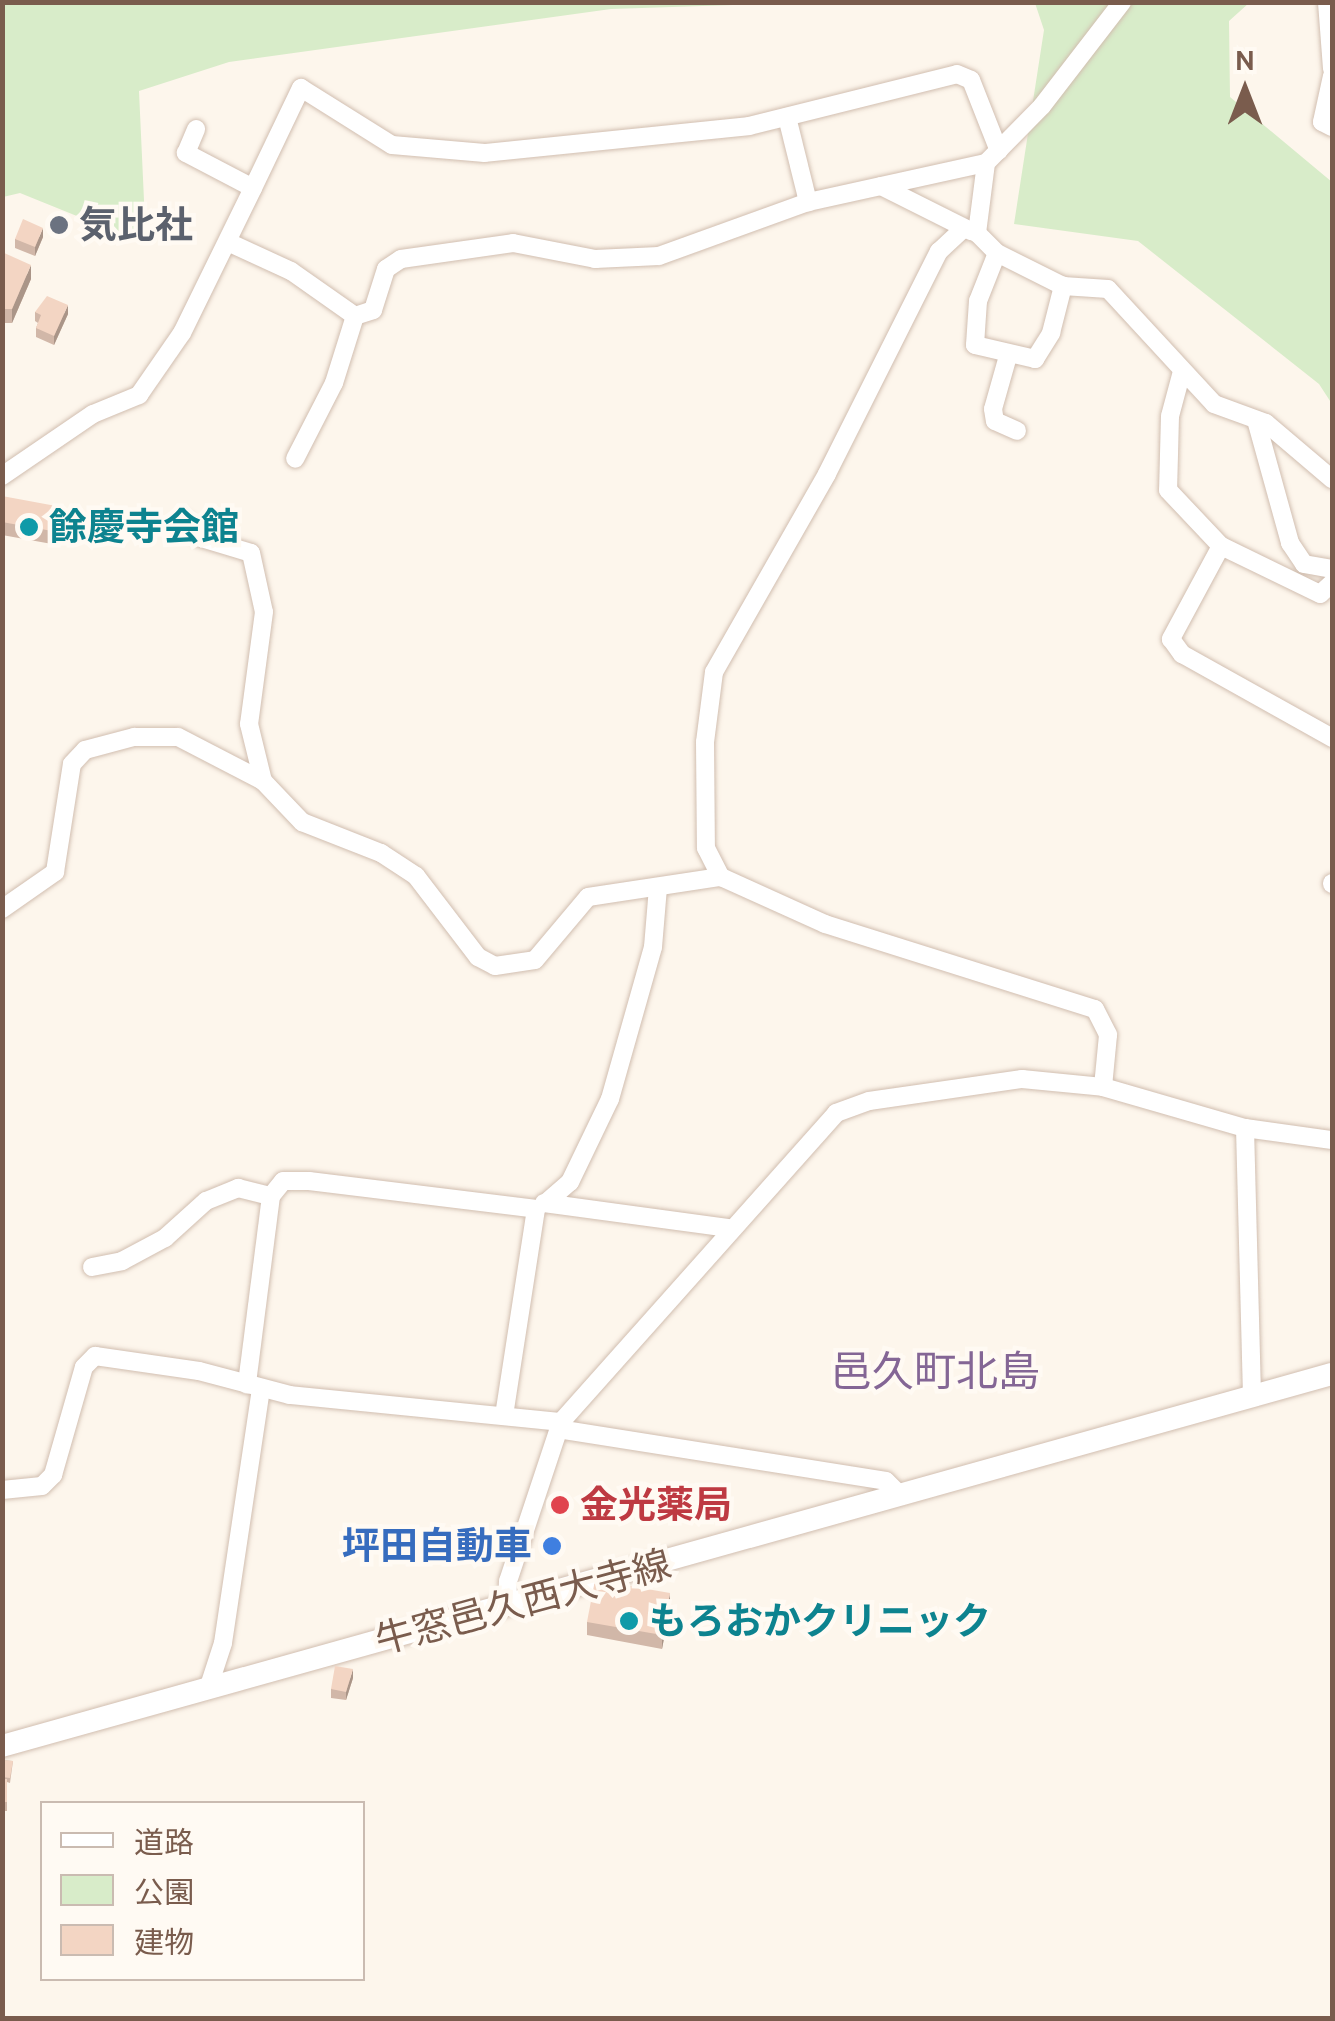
<!DOCTYPE html>
<html>
<head>
<meta charset="utf-8">
<style>
  body { margin:0 }
  #map { position:relative; width:1335px; height:2021px; overflow:hidden; background:#fdf6ec; font-family:Cabin,"Noto Sans JP",sans-serif }
  div>[style] { position:absolute }
  .green>* { inset:0; background:#d8ecc9 }
  .roads { filter:drop-shadow(0 0 2px #d1beb0) drop-shadow(0 0 2px #d1beb0) }
  .minor>* { height:18px; margin:-9px; padding:0 9px; transform-origin:9px; border-radius:9px; background:#fff }
  .secondary>* { height:22px; margin:-11px; padding:0 11px; transform-origin:11px; border-radius:11px; background:#fff }
  .wall>* { inset:0; background:#d1b7a8 }
  .shaded-wall>* { inset:0; background:#aa9588 }
  .building>* { inset:0; background:#f3d5c3 }
  .dots>* { width:28px; height:28px; translate:-50% -50%; box-sizing:border-box; border:5px solid #fffaf3; border-radius:50% }
  span { translate:-50% -50%; white-space:nowrap; text-align:center; line-height:1.15; -webkit-text-stroke:9px #fffaf3; paint-order:stroke }
  .worship-label { font-size:38px; color:#5b616d; font-weight:700 }
  .left { translate:0 -50%; text-align:left }
  .culture-label { font-size:38px; color:#0d838f; font-weight:700 }
  .health-label { font-size:38px; color:#be3a42; font-weight:700 }
  .shop-label { font-size:38px; color:#366cbe; font-weight:700 }
  .right { translate:-100% -50%; text-align:right }
  .street-label { font-size:38px; color:#7a5c4d }
  .quarter-label { font-size:42px; color:#846695 }
  .frame { position:absolute; inset:0; border:5px solid #7a5c4d; pointer-events:none }
  .legend { position:absolute; left:40px; top:1801px; width:325px; height:180px; box-sizing:border-box; background:#fffaf3; border:2px solid #cabbb1; margin:0; padding:12px 18px; list-style:none; font-size:30px; color:#7a5c4d }
  .legend li { display:flex; align-items:center; gap:20px; height:50px }
  .legend b { width:50px; border:2px solid #cabbb1 }
  .north { position:absolute; left:1195px; top:40px; width:100px; height:100px; -webkit-text-stroke:8px #fffaf3; paint-order:stroke; rotate:0deg; font-size:28px; font-weight:700; line-height:40px; text-align:center; color:#7a5c4d }
  .north::after { content:''; display:block; margin:auto; width:35px; height:45px; background:#7a5c4d; clip-path:polygon(50% 0,100% 100%,50% 72%,0 100%) }
</style>
</head>
<body>
<div id="map">
  <div class="green">
    <div style="clip-path:polygon(2px 3px,3px 2px,791px 3px,611px 9px,229px 62px,139px 91px,146px 244px,20px 193px,3px 197px)"></div>
    <div style="clip-path:polygon(1035px 3px,1249px 3px,1229px 21px,1230px 97px,1332px 182px,1332px 404px,1319px 384px,1138px 241px,1014px 224px,1044px 30px)"></div>
  </div>
  <div class="roads">
    <div class="minor">
      <div style="left:1327px;top:2px;width:67px;rotate:85.7deg"></div>
      <div style="left:1332px;top:76px;width:47px;rotate:102.3deg"></div>
      <div style="left:1322px;top:122px;width:11px;rotate:27deg"></div>
      <div style="left:787px;top:117px;width:88px;rotate:76.1deg"></div>
      <div style="left:986px;top:163px;width:71px;rotate:97.3deg"></div>
      <div style="left:977px;top:233px;width:28px;rotate:45deg"></div>
      <div style="left:997px;top:253px;width:74px;rotate:26.6deg"></div>
      <div style="left:1063px;top:286px;width:45px;rotate:3.8deg"></div>
      <div style="left:1108px;top:289px;width:156px;rotate:47.3deg"></div>
      <div style="left:1214px;top:404px;width:55px;rotate:20.1deg"></div>
      <div style="left:1266px;top:423px;width:87px;rotate:40.3deg"></div>
      <div style="left:881px;top:186px;width:101px;rotate:26.6deg"></div>
      <div style="left:253px;top:188px;width:111px;rotate:-64.4deg"></div>
      <div style="left:301px;top:88px;width:107px;rotate:32.1deg"></div>
      <div style="left:392px;top:145px;width:93px;rotate:4.9deg"></div>
      <div style="left:485px;top:153px;width:265px;rotate:-5.8deg"></div>
      <div style="left:749px;top:126px;width:214px;rotate:-14deg"></div>
      <div style="left:957px;top:74px;width:15px;rotate:23deg"></div>
      <div style="left:971px;top:80px;width:76px;rotate:68.5deg"></div>
      <div style="left:963px;top:229px;width:33px;rotate:137deg"></div>
      <div style="left:939px;top:251px;width:250px;rotate:116.7deg"></div>
      <div style="left:827px;top:474px;width:228px;rotate:119.7deg"></div>
      <div style="left:714px;top:672px;width:71px;rotate:97.3deg"></div>
      <div style="left:705px;top:742px;width:106px;rotate:89.5deg"></div>
      <div style="left:706px;top:848px;width:33px;rotate:63deg"></div>
      <div style="left:721px;top:877px;width:114px;rotate:24.3deg"></div>
      <div style="left:825px;top:924px;width:283px;rotate:17.5deg"></div>
      <div style="left:1095px;top:1009px;width:29px;rotate:63deg"></div>
      <div style="left:1108px;top:1035px;width:52px;rotate:95.5deg"></div>
      <div style="left:230px;top:243px;width:67px;rotate:24.7deg"></div>
      <div style="left:291px;top:271px;width:78px;rotate:35.1deg"></div>
      <div style="left:355px;top:316px;width:70px;rotate:107.4deg"></div>
      <div style="left:334px;top:383px;width:85px;rotate:117.2deg"></div>
      <div style="left:997px;top:253px;width:52px;rotate:111.6deg"></div>
      <div style="left:978px;top:301px;width:44px;rotate:93.9deg"></div>
      <div style="left:975px;top:345px;width:62px;rotate:13.1deg"></div>
      <div style="left:1035px;top:359px;width:31px;rotate:-58deg"></div>
      <div style="left:1051px;top:333px;width:49px;rotate:-75.7deg"></div>
      <div style="left:355px;top:316px;width:19px;rotate:-18deg"></div>
      <div style="left:373px;top:310px;width:43px;rotate:-72.4deg"></div>
      <div style="left:386px;top:269px;width:18px;rotate:-34deg"></div>
      <div style="left:401px;top:259px;width:113px;rotate:-8.1deg"></div>
      <div style="left:513px;top:243px;width:84px;rotate:11deg"></div>
      <div style="left:595px;top:259px;width:64px;rotate:-2.7deg"></div>
      <div style="left:659px;top:256px;width:158px;rotate:-19.9deg"></div>
      <div style="left:808px;top:202px;width:182px;rotate:-12.4deg"></div>
      <div style="left:986px;top:163px;width:80px;rotate:-45.5deg"></div>
      <div style="left:1042px;top:106px;width:131px;rotate:-52.4deg"></div>
      <div style="left:1008px;top:356px;width:55px;rotate:105.8deg"></div>
      <div style="left:993px;top:409px;width:12px;rotate:81deg"></div>
      <div style="left:995px;top:421px;width:24px;rotate:24deg"></div>
      <div style="left:1181px;top:375px;width:42px;rotate:105deg"></div>
      <div style="left:1170px;top:416px;width:74px;rotate:91.5deg"></div>
      <div style="left:1168px;top:490px;width:77px;rotate:46.6deg"></div>
      <div style="left:1256px;top:420px;width:128px;rotate:74.5deg"></div>
      <div style="left:1290px;top:543px;width:25px;rotate:56deg"></div>
      <div style="left:1304px;top:564px;width:28px;rotate:10deg"></div>
      <div style="left:2px;top:476px;width:110px;rotate:-34.3deg"></div>
      <div style="left:93px;top:414px;width:50px;rotate:-22.4deg"></div>
      <div style="left:139px;top:395px;width:75px;rotate:-55.3deg"></div>
      <div style="left:182px;top:333px;width:161px;rotate:-63.9deg"></div>
      <div style="left:253px;top:188px;width:76px;rotate:-152.4deg"></div>
      <div style="left:186px;top:153px;width:26px;rotate:-67deg"></div>
      <div style="left:185px;top:521px;width:23px;rotate:47deg"></div>
      <div style="left:201px;top:538px;width:52px;rotate:16.7deg"></div>
      <div style="left:251px;top:553px;width:60px;rotate:77.6deg"></div>
      <div style="left:264px;top:612px;width:113px;rotate:97.6deg"></div>
      <div style="left:249px;top:724px;width:59px;rotate:76.2deg"></div>
      <div style="left:263px;top:781px;width:57px;rotate:46.4deg"></div>
      <div style="left:302px;top:822px;width:85px;rotate:21.4deg"></div>
      <div style="left:381px;top:853px;width:42px;rotate:33.3deg"></div>
      <div style="left:416px;top:876px;width:102px;rotate:52.6deg"></div>
      <div style="left:478px;top:957px;width:19px;rotate:28deg"></div>
      <div style="left:495px;top:966px;width:40px;rotate:-8.5deg"></div>
      <div style="left:535px;top:960px;width:82px;rotate:-49.9deg"></div>
      <div style="left:588px;top:897px;width:134px;rotate:-8.6deg"></div>
      <div style="left:1332px;top:583px;width:16px;rotate:137deg"></div>
      <div style="left:1320px;top:594px;width:110px;rotate:-154.1deg"></div>
      <div style="left:1221px;top:546px;width:106px;rotate:118.3deg"></div>
      <div style="left:1171px;top:639px;width:19px;rotate:54deg"></div>
      <div style="left:1182px;top:654px;width:172px;rotate:29.2deg"></div>
      <div style="left:1332px;top:883px;width:1px;rotate:90deg"></div>
      <div style="left:2px;top:909px;width:65px;rotate:-34.9deg"></div>
      <div style="left:55px;top:872px;width:109px;rotate:-81.1deg"></div>
      <div style="left:72px;top:764px;width:19px;rotate:-47deg"></div>
      <div style="left:85px;top:750px;width:51px;rotate:-14.9deg"></div>
      <div style="left:134px;top:737px;width:44px"></div>
      <div style="left:178px;top:737px;width:96px;rotate:27.4deg"></div>
      <div style="left:1245px;top:1128px;width:269px;rotate:88.5deg"></div>
      <div style="left:271px;top:1196px;width:19px;rotate:-51deg"></div>
      <div style="left:283px;top:1181px;width:26px"></div>
      <div style="left:309px;top:1181px;width:229px;rotate:7deg"></div>
      <div style="left:536px;top:1209px;width:208px;rotate:98.8deg"></div>
      <div style="left:548px;top:1201px;width:29px;rotate:-41deg"></div>
      <div style="left:570px;top:1182px;width:92px;rotate:-64.3deg"></div>
      <div style="left:610px;top:1099px;width:158px;rotate:-74.2deg"></div>
      <div style="left:653px;top:947px;width:59px;rotate:-85.2deg"></div>
      <div style="left:544px;top:1203px;width:187px;rotate:7.7deg"></div>
      <div style="left:92px;top:1267px;width:31px;rotate:-11deg"></div>
      <div style="left:122px;top:1261px;width:49px;rotate:-28.1deg"></div>
      <div style="left:165px;top:1238px;width:55px;rotate:-42.1deg"></div>
      <div style="left:206px;top:1201px;width:35px;rotate:-22deg"></div>
      <div style="left:238px;top:1188px;width:34px;rotate:14deg"></div>
      <div style="left:271px;top:1196px;width:190px;rotate:97.3deg"></div>
      <div style="left:561px;top:1422px;width:414px;rotate:-48.3deg"></div>
      <div style="left:836px;top:1113px;width:35px;rotate:-20deg"></div>
      <div style="left:869px;top:1101px;width:155px;rotate:-8.2deg"></div>
      <div style="left:1022px;top:1079px;width:81px;rotate:5.6deg"></div>
      <div style="left:1103px;top:1087px;width:148px;rotate:16.1deg"></div>
      <div style="left:1245px;top:1128px;width:88px;rotate:7.9deg"></div>
      <div style="left:558px;top:1429px;width:332px;rotate:9deg"></div>
      <div style="left:886px;top:1481px;width:21px;rotate:45deg"></div>
      <div style="left:2px;top:1490px;width:40px;rotate:-5.7deg"></div>
      <div style="left:42px;top:1486px;width:16px;rotate:-45deg"></div>
      <div style="left:53px;top:1475px;width:112px;rotate:-74deg"></div>
      <div style="left:84px;top:1367px;width:16px;rotate:-45deg"></div>
      <div style="left:95px;top:1356px;width:105px;rotate:8.2deg"></div>
      <div style="left:199px;top:1371px;width:94px;rotate:14.8deg"></div>
      <div style="left:290px;top:1395px;width:272px;rotate:5.7deg"></div>
      <div style="left:561px;top:1422px;width:168px;rotate:108.4deg"></div>
      <div style="left:508px;top:1581px;width:26px;rotate:92deg"></div>
      <div style="left:208px;top:1689px;width:48px;rotate:-71.9deg"></div>
      <div style="left:223px;top:1643px;width:256px;rotate:-81.5deg"></div>
    </div>
    <div class="secondary">
      <div style="left:2px;top:1746px;width:1381px;rotate:-15.63deg"></div>
    </div>
  </div>
  <div class="wall">
    <div style="clip-path:polygon(43px 237px,35px 256px,15px 248px,15px 239px)"></div>
    <div style="clip-path:polygon(2px 252px,31px 279px,12px 323px,2px 323px)"></div>
    <div style="clip-path:polygon(35px 312px,68px 314px,54px 345px,36px 337px,36px 328px,38px 323px,35px 321px)"></div>
    <div style="clip-path:polygon(2px 496px,56px 520px,52px 544px,2px 535px)"></div>
    <div style="clip-path:polygon(670px 1607px,662px 1649px,587px 1635px,587px 1622px)"></div>
    <div style="clip-path:polygon(353px 1678px,346px 1700px,331px 1698px,331px 1689px)"></div>
    <div style="clip-path:polygon(2px 1760px,13px 1761px,10px 1783px,7px 1782px,7px 1811px,2px 1811px)"></div>
  </div>
  <div class="shaded-wall">
    <div style="clip-path:polygon(43px 228px,43px 237px,35px 256px,35px 247px)"></div>
    <div style="clip-path:polygon(31px 265px,31px 279px,12px 323px,12px 309px)"></div>
    <div style="clip-path:polygon(68px 305px,68px 314px,54px 345px,54px 336px)"></div>
    <div style="clip-path:polygon(56px 506px,56px 520px,52px 544px,52px 531px)"></div>
    <div style="clip-path:polygon(670px 1593px,670px 1607px,662px 1649px,662px 1635px)"></div>
    <div style="clip-path:polygon(353px 1669px,353px 1678px,346px 1700px,346px 1692px)"></div>
  </div>
  <div class="building">
    <div style="clip-path:polygon(23px 219px,43px 228px,35px 247px,15px 239px)"></div>
    <div style="clip-path:polygon(2px 252px,31px 265px,12px 309px,2px 309px)"></div>
    <div style="clip-path:polygon(47px 296px,68px 305px,54px 336px,36px 328px,41px 315px,35px 312px)"></div>
    <div style="clip-path:polygon(2px 496px,56px 506px,52px 531px,2px 522px)"></div>
    <div style="clip-path:polygon(595px 1580px,670px 1593px,662px 1635px,587px 1622px)"></div>
    <div style="clip-path:polygon(335px 1666px,353px 1669px,346px 1692px,331px 1689px)"></div>
    <div style="clip-path:polygon(2px 1760px,13px 1761px,10px 1778px,2px 1777px)"></div>
    <div style="clip-path:polygon(2px 1779px,7px 1779px,7px 1802px,2px 1802px)"></div>
  </div>
  <div class="dots">
    <div style="left:59px;top:225px;background:#6b7280"></div>
    <div style="left:29px;top:527px;background:#0f9aa8"></div>
    <div style="left:560px;top:1505px;background:#e0444e"></div>
    <div style="left:552px;top:1546px;background:#3f7fe0"></div>
    <div style="left:629px;top:1621px;background:#0f9aa8"></div>
  </div>
  <div class="worship-label">
    <span class="left" style="left:79px;top:225px">気比社</span>
  </div>
  <div class="culture-label">
    <span class="left" style="left:49px;top:527px">餘慶寺会館</span>
    <span class="left" style="left:649px;top:1621px">もろおかクリニック</span>
  </div>
  <div class="health-label">
    <span class="left" style="left:580px;top:1505px">金光薬局</span>
  </div>
  <div class="shop-label">
    <span class="right" style="left:532px;top:1546px">坪田自動車</span>
  </div>
  <div class="street-label">
    <span style="left:523px;top:1602px;rotate:-15deg">牛窓邑久西大寺線</span>
  </div>
  <div class="quarter-label">
    <span style="left:935px;top:1371px">邑久町北島</span>
  </div>
  <div class="frame"></div>
  <ul class="legend">
  <li><b style="height:12px;background:#fff"></b>道路</li>
  <li><b style="height:28px;background:#d8ecc9"></b>公園</li>
  <li><b style="height:28px;background:#f3d5c3"></b>建物</li>
  </ul>
  <div class="north">N</div>
</div>
</body>
</html>
